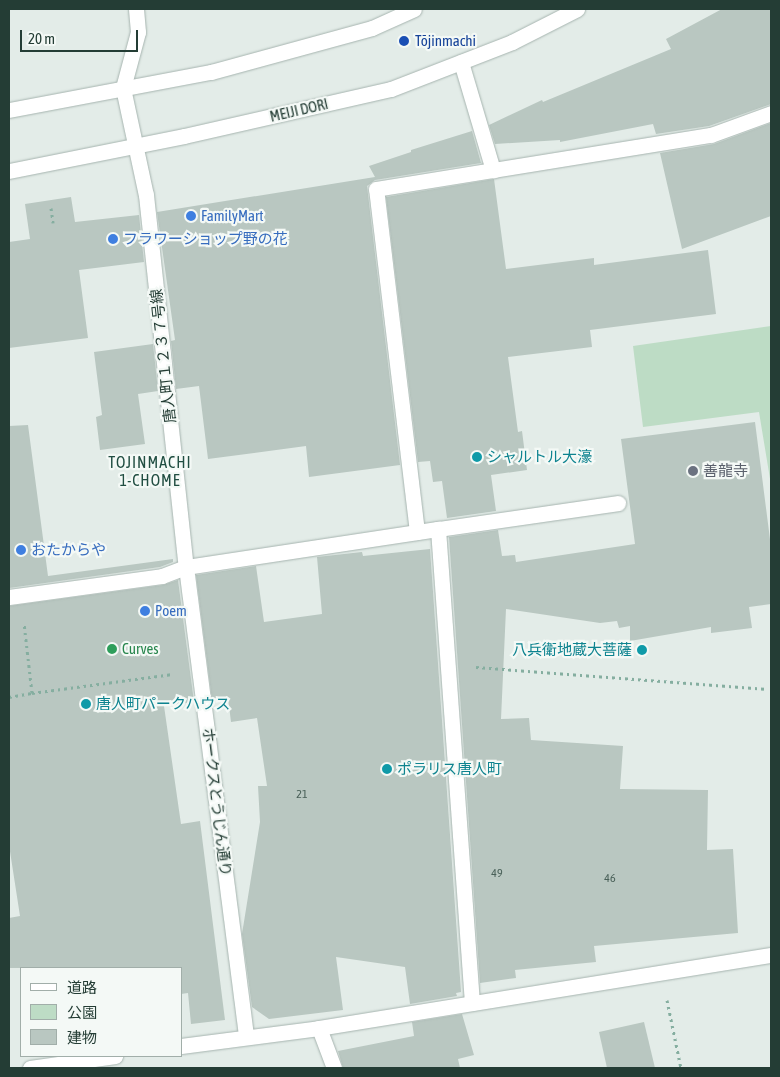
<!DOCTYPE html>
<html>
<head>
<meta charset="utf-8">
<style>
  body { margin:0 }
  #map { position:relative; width:780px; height:1077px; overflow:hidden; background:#e3ece8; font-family:"Asap Condensed","Noto Sans JP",sans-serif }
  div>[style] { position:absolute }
  .green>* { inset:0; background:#bddcc5 }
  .building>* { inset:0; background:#b9c7c1 }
  .path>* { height:3px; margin-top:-1.5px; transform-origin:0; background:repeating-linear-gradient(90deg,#85aea0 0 2.5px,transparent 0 6.5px) }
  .roads { filter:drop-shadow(0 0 1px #a6b4af) drop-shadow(0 0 1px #a6b4af) }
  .minor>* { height:15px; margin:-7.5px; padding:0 7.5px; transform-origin:7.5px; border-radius:7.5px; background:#fff }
  .dots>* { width:14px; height:14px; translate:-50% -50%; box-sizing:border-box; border:2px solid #f4f9f6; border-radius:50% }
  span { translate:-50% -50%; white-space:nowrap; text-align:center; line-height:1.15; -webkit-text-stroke:4.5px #f4f9f6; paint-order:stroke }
  .number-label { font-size:12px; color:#496058 }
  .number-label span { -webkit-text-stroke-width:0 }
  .transit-label { font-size:15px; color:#164399 }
  .left { translate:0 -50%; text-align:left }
  .street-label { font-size:15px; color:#243d35 }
  .shop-label { font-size:15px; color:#366cbe }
  .culture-label { font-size:15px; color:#0d838f }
  .right { translate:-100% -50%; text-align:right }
  .worship-label { font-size:15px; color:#5b616d }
  .leisure-label { font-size:15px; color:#27864d }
  .neighbourhood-label { font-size:16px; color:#214e42; letter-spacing:1px }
  .frame { position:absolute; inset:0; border:10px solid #243d35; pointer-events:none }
  .legend { position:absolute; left:20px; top:967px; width:162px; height:90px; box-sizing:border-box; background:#f4f9f6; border:1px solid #a1aea9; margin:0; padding:6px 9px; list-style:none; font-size:15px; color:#243d35 }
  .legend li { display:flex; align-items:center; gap:10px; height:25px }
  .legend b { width:25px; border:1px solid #a1aea9 }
  .scale { position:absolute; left:20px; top:30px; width:118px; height:22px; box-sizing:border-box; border:2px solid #243d35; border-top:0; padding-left:6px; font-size:15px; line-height:18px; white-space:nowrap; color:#243d35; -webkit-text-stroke:4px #f4f9f6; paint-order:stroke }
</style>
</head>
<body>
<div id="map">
  <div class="green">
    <div style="clip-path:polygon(771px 326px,771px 485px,759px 412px,643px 427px,633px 346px)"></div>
  </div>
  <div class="building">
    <div style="clip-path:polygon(722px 9px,771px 9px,771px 104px,709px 126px,656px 134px,653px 124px,560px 142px,560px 140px,495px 144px,489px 125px,542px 100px,543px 102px,671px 49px,666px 39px)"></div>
    <div style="clip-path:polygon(771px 123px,771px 216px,682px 249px,660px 153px,714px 144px)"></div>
    <div style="clip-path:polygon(472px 131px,481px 163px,375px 180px,367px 186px,400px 465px,309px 477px,306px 446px,208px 459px,199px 386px,176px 389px,171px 341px,175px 340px,157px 212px,375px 177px,369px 166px,411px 152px,411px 150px)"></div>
    <div style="clip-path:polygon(494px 179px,506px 269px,594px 258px,594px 265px,708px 250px,716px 314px,590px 330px,592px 347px,508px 357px,518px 432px,522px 431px,527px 470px,491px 475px,496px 511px,447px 518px,442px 481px,433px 482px,430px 461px,418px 462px,386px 197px)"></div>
    <div style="clip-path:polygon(71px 197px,75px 222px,139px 215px,144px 262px,79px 270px,88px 338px,9px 348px,9px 242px,30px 239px,25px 204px)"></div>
    <div style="clip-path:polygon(153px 344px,158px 391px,138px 394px,145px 444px,100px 450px,96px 417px,102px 415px,94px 352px)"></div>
    <div style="clip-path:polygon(755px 422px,771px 547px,771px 604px,749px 607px,752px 628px,711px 633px,711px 627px,630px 641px,630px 626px,619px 628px,617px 621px,600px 623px,506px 609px,501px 719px,529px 718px,531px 740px,623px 746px,620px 789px,708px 790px,707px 850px,733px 849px,738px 933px,594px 946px,596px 962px,515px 970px,516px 978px,480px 983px,449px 537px,498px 530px,502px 556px,515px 555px,516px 562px,635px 544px,621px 439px)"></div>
    <div style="clip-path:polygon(28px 425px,48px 576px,173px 559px,173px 562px,160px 567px,9px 588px,9px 426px)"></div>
    <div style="clip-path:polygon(430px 549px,461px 992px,456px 993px,457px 996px,410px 1004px,405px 967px,336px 957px,343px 1010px,269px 1019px,252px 1007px,242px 934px,260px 822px,258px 786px,267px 786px,257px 718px,231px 722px,228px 698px,212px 700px,196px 575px,256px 566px,264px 622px,322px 614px,317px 557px,362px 552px,363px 556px)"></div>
    <div style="clip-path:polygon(178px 580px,194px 702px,164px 706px,181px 824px,200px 821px,225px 1020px,191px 1024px,188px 993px,181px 994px,181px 968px,9px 968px,9px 918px,20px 916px,9px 845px,9px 606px,163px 585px)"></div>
    <div style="clip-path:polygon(462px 1014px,474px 1055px,458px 1059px,460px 1068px,343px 1068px,338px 1051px,414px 1036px,412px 1022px)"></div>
    <div style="clip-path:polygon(644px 1022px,655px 1068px,607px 1068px,599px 1032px)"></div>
  </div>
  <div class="path">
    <div style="left:51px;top:208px;width:15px;rotate:82deg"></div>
    <div style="left:476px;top:667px;width:292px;rotate:4.3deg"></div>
    <div style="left:32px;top:693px;width:142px;rotate:-7.7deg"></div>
    <div style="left:9px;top:697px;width:23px;rotate:-10deg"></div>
    <div style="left:32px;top:693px;width:70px;rotate:-96.5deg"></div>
    <div style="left:667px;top:1000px;width:69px;rotate:78.4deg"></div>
  </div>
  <div class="roads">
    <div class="minor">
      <div style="left:136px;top:9px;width:23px;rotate:85deg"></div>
      <div style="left:138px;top:32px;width:58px;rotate:105deg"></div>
      <div style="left:123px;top:88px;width:109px;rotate:77.9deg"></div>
      <div style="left:146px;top:195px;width:374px;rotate:83.9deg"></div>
      <div style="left:186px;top:567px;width:473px;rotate:82.7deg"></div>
      <div style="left:461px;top:62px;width:113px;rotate:73.5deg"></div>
      <div style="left:9px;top:110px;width:206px;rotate:-10.7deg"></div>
      <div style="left:211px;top:72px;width:167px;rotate:-15.3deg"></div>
      <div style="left:372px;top:28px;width:46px;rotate:-24.3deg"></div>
      <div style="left:9px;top:171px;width:178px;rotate:-11.3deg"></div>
      <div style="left:184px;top:136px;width:212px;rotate:-12.8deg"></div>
      <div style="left:391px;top:89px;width:130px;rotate:-21.2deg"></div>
      <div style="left:512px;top:42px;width:73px;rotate:-26.9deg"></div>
      <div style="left:438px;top:529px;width:182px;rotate:-8.2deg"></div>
      <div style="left:417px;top:532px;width:345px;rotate:-96.8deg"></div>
      <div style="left:376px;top:189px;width:339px;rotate:-9.2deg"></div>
      <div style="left:711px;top:135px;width:64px;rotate:-20.1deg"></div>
      <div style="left:9px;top:597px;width:154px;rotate:-7.8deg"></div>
      <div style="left:162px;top:576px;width:26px;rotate:-21deg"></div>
      <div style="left:186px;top:567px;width:255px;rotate:-8.6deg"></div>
      <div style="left:438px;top:529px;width:475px;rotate:85.9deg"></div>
      <div style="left:319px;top:1028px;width:43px;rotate:69.4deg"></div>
      <div style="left:181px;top:1046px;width:139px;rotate:-7.4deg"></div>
      <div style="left:319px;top:1028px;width:458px;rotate:-9.2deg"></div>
      <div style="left:30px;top:1068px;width:86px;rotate:-8deg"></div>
    </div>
  </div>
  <div class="dots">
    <div style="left:404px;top:41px;background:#1a4fb4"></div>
    <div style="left:191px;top:216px;background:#3f7fe0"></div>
    <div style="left:113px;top:239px;background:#3f7fe0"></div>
    <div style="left:477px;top:457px;background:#0f9aa8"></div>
    <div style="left:693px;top:471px;background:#6b7280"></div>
    <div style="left:21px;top:550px;background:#3f7fe0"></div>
    <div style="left:145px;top:611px;background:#3f7fe0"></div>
    <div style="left:112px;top:649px;background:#2e9e5b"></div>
    <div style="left:642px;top:650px;background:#0f9aa8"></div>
    <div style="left:86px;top:704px;background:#0f9aa8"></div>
    <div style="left:387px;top:769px;background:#0f9aa8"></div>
  </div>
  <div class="number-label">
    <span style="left:302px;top:795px">21</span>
    <span style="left:497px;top:874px">49</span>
    <span style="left:610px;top:879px">46</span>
  </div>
  <div class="transit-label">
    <span class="left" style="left:415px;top:41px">Tōjinmachi</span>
  </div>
  <div class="street-label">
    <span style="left:299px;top:110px;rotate:-13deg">MEIJI DORI</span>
    <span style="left:163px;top:356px;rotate:-96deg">唐人町１２３７号線</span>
    <span style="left:217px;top:802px;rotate:83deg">ホークスとうじん通り</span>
  </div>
  <div class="shop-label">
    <span class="left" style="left:201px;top:216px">FamilyMart</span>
    <span class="left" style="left:123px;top:239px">フラワーショップ野の花</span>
    <span class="left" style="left:31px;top:550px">おたからや</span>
    <span class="left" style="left:155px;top:611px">Poem</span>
  </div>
  <div class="culture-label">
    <span class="left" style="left:487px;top:457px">シャルトル大濠</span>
    <span class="right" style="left:632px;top:650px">八兵衛地蔵大菩薩</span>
    <span class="left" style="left:96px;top:704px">唐人町パークハウス</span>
    <span class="left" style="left:397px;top:769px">ポラリス唐人町</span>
  </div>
  <div class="worship-label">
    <span class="left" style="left:703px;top:471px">善龍寺</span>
  </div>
  <div class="leisure-label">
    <span class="left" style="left:122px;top:649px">Curves</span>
  </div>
  <div class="neighbourhood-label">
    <span style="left:150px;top:471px">TOJINMACHI<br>1-CHOME</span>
  </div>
  <div class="frame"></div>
  <ul class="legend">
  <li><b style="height:6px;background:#fff"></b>道路</li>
  <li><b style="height:14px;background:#bddcc5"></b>公園</li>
  <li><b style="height:14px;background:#b9c7c1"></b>建物</li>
  </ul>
  <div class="scale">20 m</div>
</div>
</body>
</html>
